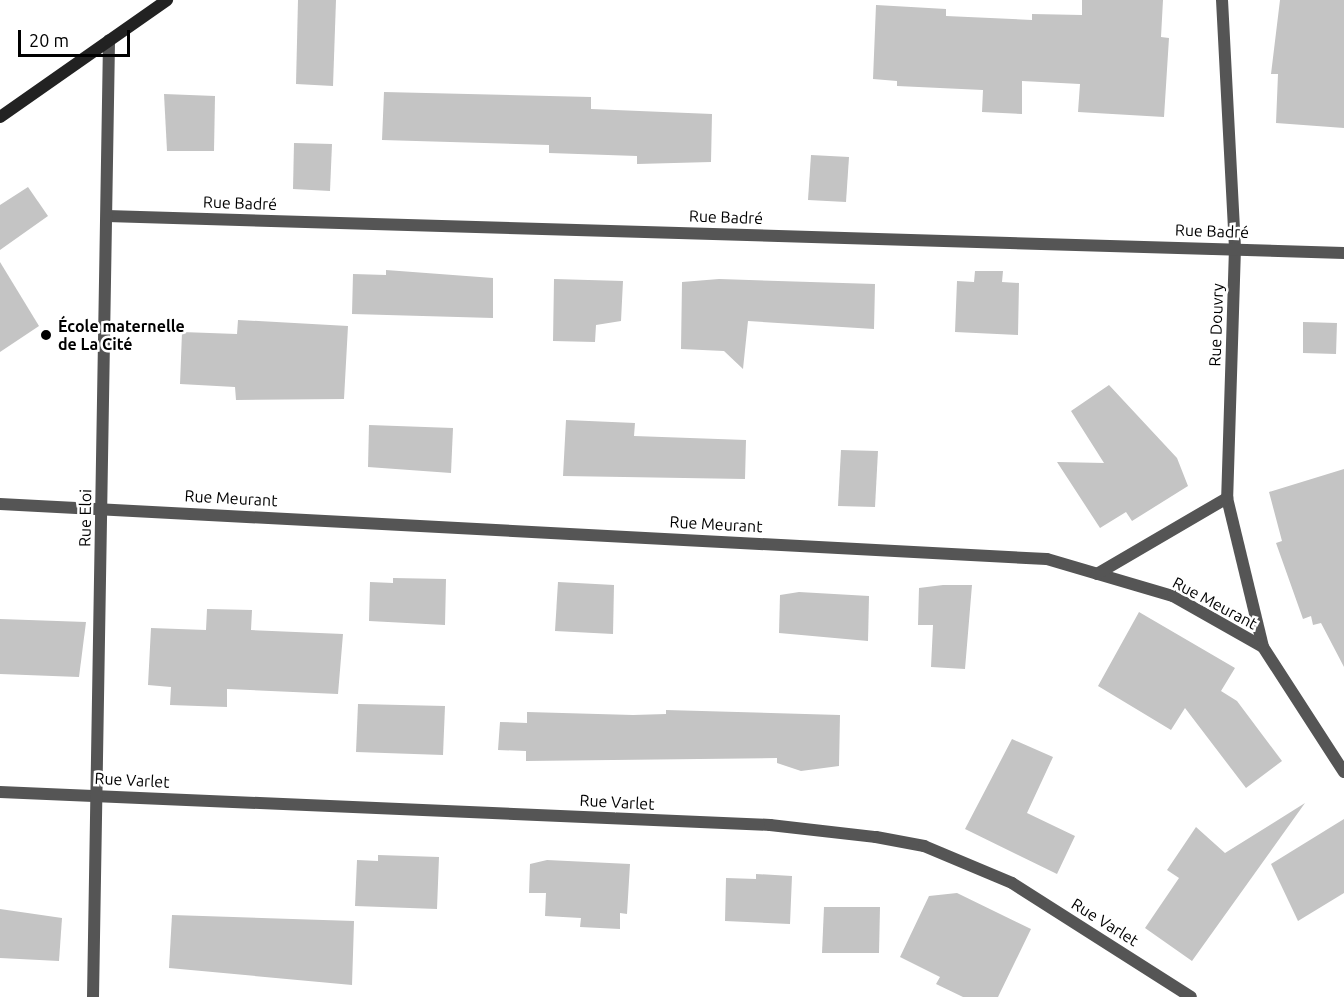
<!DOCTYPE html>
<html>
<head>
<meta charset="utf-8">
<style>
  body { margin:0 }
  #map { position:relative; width:1344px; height:997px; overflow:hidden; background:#fff; font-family:Ubuntu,sans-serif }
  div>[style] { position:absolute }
  .building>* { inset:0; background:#c4c4c4 }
  .minor>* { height:12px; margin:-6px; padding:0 6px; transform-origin:6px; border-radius:6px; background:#555 }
  .secondary>* { height:12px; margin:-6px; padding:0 6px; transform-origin:6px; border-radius:6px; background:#222 }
  .dots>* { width:16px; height:16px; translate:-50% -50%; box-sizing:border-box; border:3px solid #fff; border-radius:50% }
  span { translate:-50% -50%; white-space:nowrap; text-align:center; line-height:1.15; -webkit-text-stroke:5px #fff; paint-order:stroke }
  .street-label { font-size:16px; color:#000 }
  .poi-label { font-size:16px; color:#000; font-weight:700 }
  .left { translate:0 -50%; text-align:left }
  .scale { position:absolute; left:18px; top:30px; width:112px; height:27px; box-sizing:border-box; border:3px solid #000; border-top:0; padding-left:8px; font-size:18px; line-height:21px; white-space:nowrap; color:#000; -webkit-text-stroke:4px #fff; paint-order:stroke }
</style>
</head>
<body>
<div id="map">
  <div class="building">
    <div style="clip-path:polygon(298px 0,336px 0,333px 86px,296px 84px)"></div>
    <div style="clip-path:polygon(1082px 0,1163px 0,1161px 37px,1169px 38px,1164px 117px,1078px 112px,1080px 84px,1022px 81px,1022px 114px,982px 112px,983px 90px,897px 86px,897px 81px,873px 79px,876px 5px,946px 9px,946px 16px,1032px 20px,1032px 14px,1082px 15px)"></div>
    <div style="clip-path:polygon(1280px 0,1344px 0,1344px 128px,1276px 123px,1278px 74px,1271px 74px)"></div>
    <div style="clip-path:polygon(384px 92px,591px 97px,591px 109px,712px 114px,711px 162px,637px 164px,637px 156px,549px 153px,549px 145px,382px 140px)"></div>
    <div style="clip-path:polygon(164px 94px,215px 96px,214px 151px,167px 151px)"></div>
    <div style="clip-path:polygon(294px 143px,332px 144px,330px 191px,293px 189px)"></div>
    <div style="clip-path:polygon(811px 155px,849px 157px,846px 202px,808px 200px)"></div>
    <div style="clip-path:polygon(28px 187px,48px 216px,0 250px,0 205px)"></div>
    <div style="clip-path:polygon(0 262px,39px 326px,0 352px)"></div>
    <div style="clip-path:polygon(386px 270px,493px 278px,493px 318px,352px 314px,353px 274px,386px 275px)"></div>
    <div style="clip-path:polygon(975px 271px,1003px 271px,1002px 282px,1019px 283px,1018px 335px,955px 332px,957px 281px,974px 282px)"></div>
    <div style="clip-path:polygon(554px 279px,623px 281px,621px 321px,596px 325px,595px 342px,553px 341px)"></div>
    <div style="clip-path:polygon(719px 279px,875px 284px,874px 329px,748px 321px,743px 369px,724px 351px,681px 349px,682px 282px)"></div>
    <div style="clip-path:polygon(238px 320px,348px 326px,344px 399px,236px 400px,235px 387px,180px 384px,182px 332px,237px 334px)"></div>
    <div style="clip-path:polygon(1303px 322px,1337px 323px,1336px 354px,1303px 353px)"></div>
    <div style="clip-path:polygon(1109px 385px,1177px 458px,1188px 486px,1132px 521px,1126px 512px,1100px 528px,1057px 462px,1104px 463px,1071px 411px)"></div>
    <div style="clip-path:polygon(566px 420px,635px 423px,634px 436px,746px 440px,745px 479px,563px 476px)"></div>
    <div style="clip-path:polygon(369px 425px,453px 428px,451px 473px,368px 467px)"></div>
    <div style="clip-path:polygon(841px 450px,878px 451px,875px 507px,838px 506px)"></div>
    <div style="clip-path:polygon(1344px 469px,1344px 667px,1321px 623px,1313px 625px,1311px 616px,1303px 619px,1276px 543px,1282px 541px,1269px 492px)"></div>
    <div style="clip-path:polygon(393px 578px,446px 579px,445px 625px,369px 621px,370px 582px,393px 583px)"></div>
    <div style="clip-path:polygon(558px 582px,614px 585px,613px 634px,555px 631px)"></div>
    <div style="clip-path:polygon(943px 585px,972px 585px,965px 669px,931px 667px,933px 625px,918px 625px,919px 588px)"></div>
    <div style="clip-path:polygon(799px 592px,869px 596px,868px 641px,779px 633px,780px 595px)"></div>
    <div style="clip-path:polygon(207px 609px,252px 610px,251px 630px,343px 634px,338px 694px,227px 689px,227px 707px,170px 705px,171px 687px,148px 685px,151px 628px,206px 630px)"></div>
    <div style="clip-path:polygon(1139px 612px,1235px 668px,1221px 691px,1237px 701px,1282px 761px,1246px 788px,1185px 708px,1171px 730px,1098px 686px)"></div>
    <div style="clip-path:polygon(0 619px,86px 622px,79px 677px,0 674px)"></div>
    <div style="clip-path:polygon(358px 704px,445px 706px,443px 755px,356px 752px)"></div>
    <div style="clip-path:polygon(666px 710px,840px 715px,839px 766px,801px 771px,777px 763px,777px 758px,526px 761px,526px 751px,498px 750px,500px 722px,527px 723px,527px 712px,633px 715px,666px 714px)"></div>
    <div style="clip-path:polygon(1012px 739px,1053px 757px,1027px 813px,1075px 836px,1057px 874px,965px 829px)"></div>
    <div style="clip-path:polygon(1305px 803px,1192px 961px,1145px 928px,1179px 878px,1167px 870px,1196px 827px,1225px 853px)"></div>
    <div style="clip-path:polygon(1344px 819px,1344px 893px,1298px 921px,1271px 864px)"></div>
    <div style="clip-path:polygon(378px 855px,439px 857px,437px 909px,355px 906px,357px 860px,378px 861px)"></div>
    <div style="clip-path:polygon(547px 860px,630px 864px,627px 914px,620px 913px,620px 929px,580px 927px,581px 918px,545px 916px,546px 893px,529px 893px,530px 864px)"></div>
    <div style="clip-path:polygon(756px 874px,792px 876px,790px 924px,725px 921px,726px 878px,756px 879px)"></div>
    <div style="clip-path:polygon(957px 893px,1031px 929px,998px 997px,963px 997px,936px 984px,940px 977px,900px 957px,929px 896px)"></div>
    <div style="clip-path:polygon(824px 907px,880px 907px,879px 953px,822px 953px)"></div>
    <div style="clip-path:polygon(0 909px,62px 918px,59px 961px,0 958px)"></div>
    <div style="clip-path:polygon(172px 915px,354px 921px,352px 985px,169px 968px)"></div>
  </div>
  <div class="minor">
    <div style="left:1222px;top:0;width:248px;rotate:87deg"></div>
    <div style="left:1235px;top:248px;width:250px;rotate:91.8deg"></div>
    <div style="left:1227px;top:498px;width:153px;rotate:76.4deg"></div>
    <div style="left:107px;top:216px;width:1238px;rotate:1.71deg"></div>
    <div style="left:0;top:504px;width:1048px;rotate:3.01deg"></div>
    <div style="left:1047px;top:559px;width:131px;rotate:16.4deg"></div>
    <div style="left:1173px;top:596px;width:103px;rotate:29.5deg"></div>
    <div style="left:1263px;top:647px;width:149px;rotate:57.1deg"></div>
    <div style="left:1097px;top:574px;width:151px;rotate:-30.3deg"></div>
    <div style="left:0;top:792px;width:771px;rotate:2.45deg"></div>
    <div style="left:770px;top:825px;width:107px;rotate:6.5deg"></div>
    <div style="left:876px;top:837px;width:49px;rotate:10.6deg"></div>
    <div style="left:924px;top:846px;width:95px;rotate:22.8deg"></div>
    <div style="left:1012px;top:883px;width:212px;rotate:32.5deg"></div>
    <div style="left:93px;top:997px;width:957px;rotate:-89.04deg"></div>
  </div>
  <div class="secondary">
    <div style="left:0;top:117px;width:204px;rotate:-35deg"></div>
  </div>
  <div class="dots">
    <div style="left:46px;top:335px;background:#000"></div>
  </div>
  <div class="street-label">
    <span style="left:240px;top:203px;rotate:2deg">Rue Badré</span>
    <span style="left:726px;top:217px;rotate:2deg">Rue Badré</span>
    <span style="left:1212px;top:231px;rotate:2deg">Rue Badré</span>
    <span style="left:1216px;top:325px;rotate:-88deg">Rue Douvry</span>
    <span style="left:231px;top:498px;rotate:3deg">Rue Meurant</span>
    <span style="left:85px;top:518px;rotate:-89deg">Rue Eloi</span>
    <span style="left:716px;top:524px;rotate:3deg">Rue Meurant</span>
    <span style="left:1215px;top:603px;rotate:28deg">Rue Meurant</span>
    <span style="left:132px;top:780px;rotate:3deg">Rue Varlet</span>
    <span style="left:617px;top:802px;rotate:3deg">Rue Varlet</span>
    <span style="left:1105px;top:922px;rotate:32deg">Rue Varlet</span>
  </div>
  <div class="poi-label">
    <span class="left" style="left:58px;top:335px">École maternelle<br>de La Cité</span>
  </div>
  <div class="scale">20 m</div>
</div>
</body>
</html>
